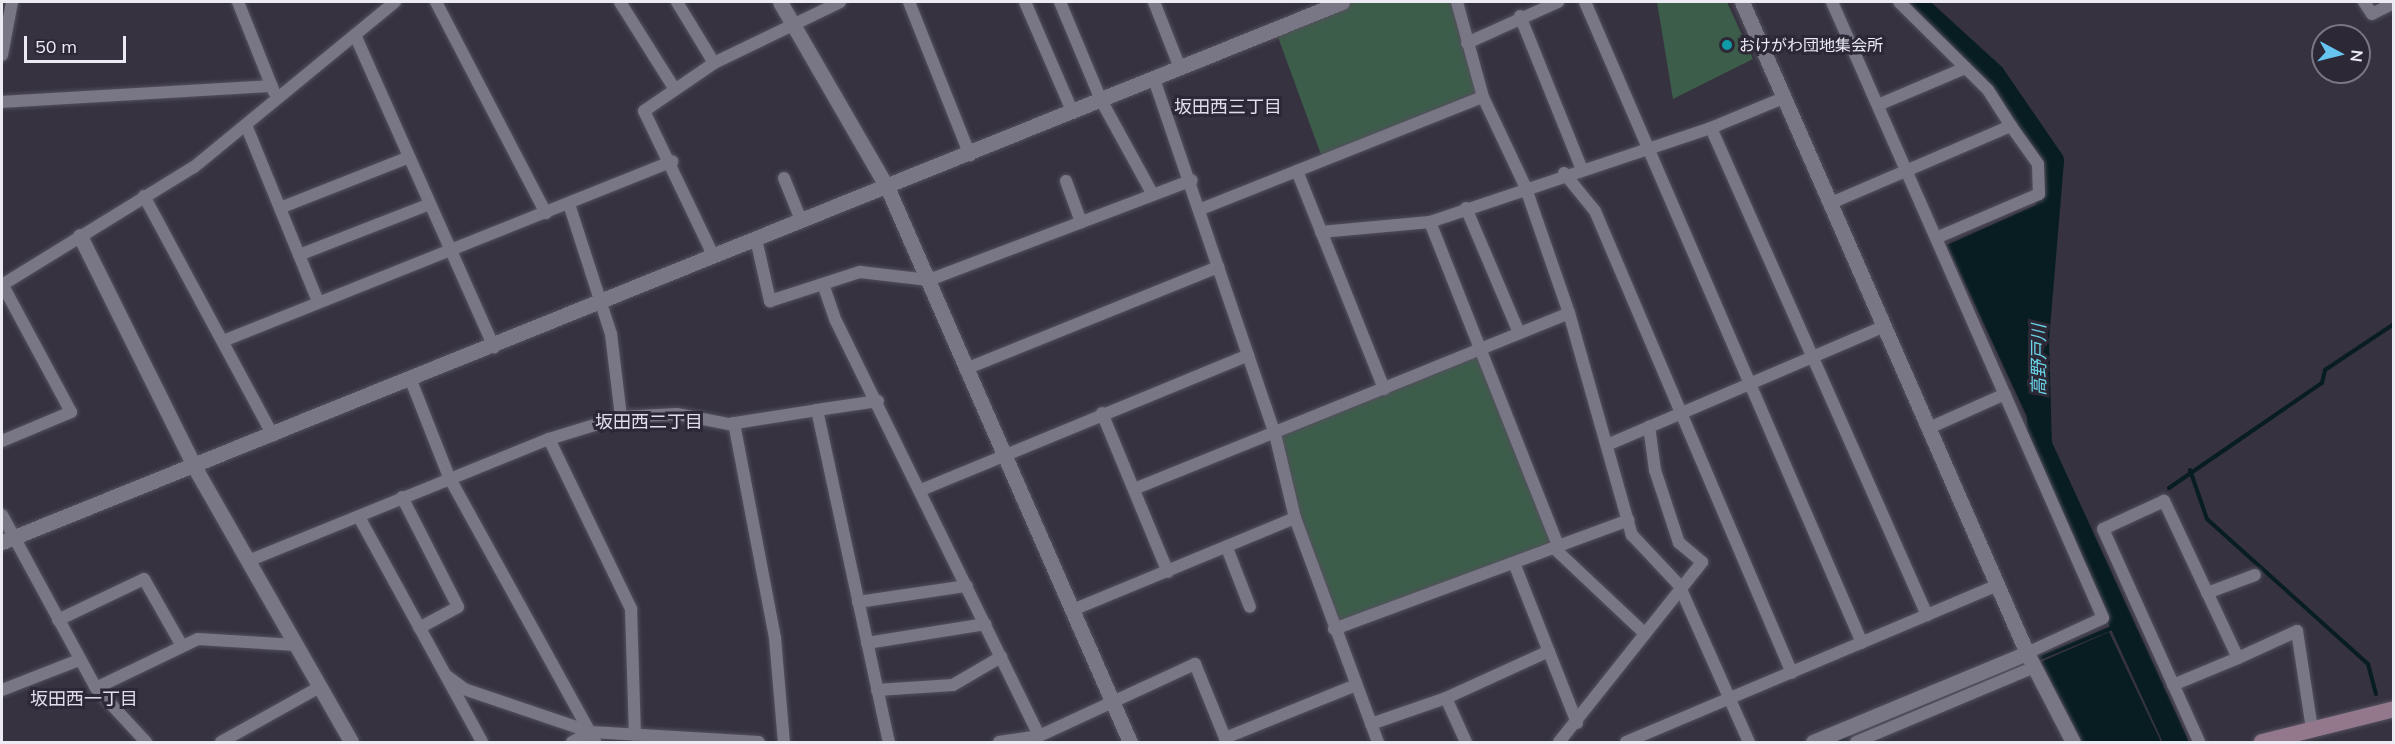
<!DOCTYPE html>
<html>
<head>
<meta charset="utf-8">
<style>
  body { margin:0 }
  #map { position:relative; width:2395px; height:744px; overflow:hidden; background:#363240; font-family:Mulish,"Noto Sans JP",sans-serif }
  div>[style] { position:absolute }
  .green>* { inset:0; background:#3d5d4b }
  .water>* { inset:0; background:#071d21 }
  .stream>* { height:4px; margin:-2px; padding:0 2px; transform-origin:2px; border-radius:2px; background:#071d21 }
  .river>* { height:24px; margin:-12px; padding:0 12px; transform-origin:12px; border-radius:12px; background:#071d21 }
  .roads { filter:drop-shadow(0 0 2px #53505c) drop-shadow(0 0 2px #53505c) }
  .minor>* { height:12px; margin:-6px; padding:0 6px; transform-origin:6px; border-radius:6px; background:#797686 }
  .tertiary>* { height:15px; margin:-7.5px; padding:0 7.5px; transform-origin:7.5px; border-radius:7.5px; background:#797686 }
  .secondary>* { height:16px; margin:-8px; padding:0 8px; transform-origin:8px; border-radius:8px; background:#92788a }
  .dots>* { width:16px; height:16px; translate:-50% -50%; box-sizing:border-box; border:3px solid #2c2836; border-radius:50% }
  span { translate:-50% -50%; white-space:nowrap; text-align:center; line-height:1.15; -webkit-text-stroke:6px #2c2836; paint-order:stroke }
  .poi-label { font-size:16px; color:#ecebf4 }
  .left { translate:0 -50%; text-align:left }
  .neighbourhood-label { font-size:18px; color:#e0dcee }
  .water-label { font-size:18px; color:#68d4e7; font-style:italic }
  .frame { position:absolute; inset:0; border:3px solid #ecebf4; pointer-events:none }
  .north { position:absolute; left:2311px; top:24px; width:60px; height:60px; box-sizing:border-box; background:#2c2836; border:2px solid #797682; border-radius:50%; rotate:97deg; font-size:16px; font-weight:700; line-height:24px; text-align:center; color:#ecebf4 }
  .north::after { content:''; display:block; margin:auto; width:21px; height:27px; background:#66c4ef; clip-path:polygon(50% 0,100% 100%,50% 72%,0 100%) }
  .scale { position:absolute; left:24px; top:36px; width:102px; height:27px; box-sizing:border-box; border:3px solid #ecebf4; border-top:0; padding-left:8px; font-size:18px; line-height:21px; white-space:nowrap; color:#ecebf4; -webkit-text-stroke:4px #2c2836; paint-order:stroke }
</style>
</head>
<body>
<div id="map">
  <div class="green">
    <div style="clip-path:polygon(1342px 2px,1457px 2px,1483px 97px,1323px 160px,1275px 29px)"></div>
    <div style="clip-path:polygon(1657px 2px,1727px 2px,1753px 59px,1673px 99px)"></div>
    <div style="clip-path:polygon(1481px 349px,1559px 548px,1334px 629px,1275px 434px)"></div>
  </div>
  <div class="water">
    <div style="clip-path:polygon(2038px 204px,2030px 423px,1947px 245px)"></div>
    <div style="clip-path:polygon(2109px 632px,2161px 742px,2082px 742px,2041px 662px)"></div>
  </div>
  <div class="stream">
    <div style="left:2190px;top:470px;width:52px;rotate:70.9deg"></div>
    <div style="left:2207px;top:519px;width:217px;rotate:42deg"></div>
    <div style="left:2368px;top:664px;width:31px;rotate:75deg"></div>
    <div style="left:2169px;top:488px;width:186px;rotate:-34.5deg"></div>
    <div style="left:2322px;top:383px;width:13px;rotate:-77deg"></div>
    <div style="left:2325px;top:370px;width:83px;rotate:-33.7deg"></div>
    <div style="left:2035px;top:660px;width:96px;rotate:-22.6deg"></div>
    <div style="left:1835px;top:742px;width:209px;rotate:-22.5deg"></div>
  </div>
  <div class="river">
    <div style="left:1913px;top:2px;width:108px;rotate:42.4deg"></div>
    <div style="left:1993px;top:75px;width:104px;rotate:55.5deg"></div>
    <div style="left:2052px;top:161px;width:180px;rotate:94.8deg"></div>
    <div style="left:2037px;top:340px;width:105px;rotate:88.4deg"></div>
    <div style="left:2040px;top:445px;width:327px;rotate:65.4deg"></div>
  </div>
  <div class="roads">
    <div class="minor">
      <div style="left:238px;top:2px;width:97px;rotate:68.2deg"></div>
      <div style="left:436px;top:2px;width:238px;rotate:62.5deg"></div>
      <div style="left:620px;top:2px;width:102px;rotate:57.9deg"></div>
      <div style="left:677px;top:2px;width:71px;rotate:58.8deg"></div>
      <div style="left:909px;top:2px;width:165px;rotate:68.3deg"></div>
      <div style="left:1025px;top:2px;width:121px;rotate:66.6deg"></div>
      <div style="left:1060px;top:2px;width:106px;rotate:67.3deg"></div>
      <div style="left:1101px;top:100px;width:108px;rotate:61.3deg"></div>
      <div style="left:1154px;top:2px;width:71px;rotate:68.5deg"></div>
      <div style="left:1457px;top:2px;width:98px;rotate:74.7deg"></div>
      <div style="left:1483px;top:97px;width:98px;rotate:64.7deg"></div>
      <div style="left:1525px;top:186px;width:134px;rotate:70.9deg"></div>
      <div style="left:1569px;top:313px;width:231px;rotate:74.2deg"></div>
      <div style="left:1632px;top:535px;width:69px;rotate:46.8deg"></div>
      <div style="left:1679px;top:585px;width:172px;rotate:66deg"></div>
      <div style="left:1585px;top:2px;width:698px;rotate:66.63deg"></div>
      <div style="left:1832px;top:2px;width:673px;rotate:66.25deg"></div>
      <div style="left:2103px;top:618px;width:84px;rotate:155.3deg"></div>
      <div style="left:2364px;top:2px;width:14px;rotate:56deg"></div>
      <div style="left:2372px;top:14px;width:25px;rotate:-27deg"></div>
      <div style="left:1520px;top:16px;width:163px;rotate:68deg"></div>
      <div style="left:355px;top:35px;width:342px;rotate:66deg"></div>
      <div style="left:1467px;top:43px;width:100px;rotate:-24.3deg"></div>
      <div style="left:2px;top:55px;width:54px;rotate:-79.3deg"></div>
      <div style="left:1154px;top:79px;width:375px;rotate:71.2deg"></div>
      <div style="left:1275px;top:434px;width:86px;rotate:76.6deg"></div>
      <div style="left:1295px;top:518px;width:239px;rotate:69.7deg"></div>
      <div style="left:2px;top:102px;width:270px;rotate:-3.4deg"></div>
      <div style="left:1878px;top:105px;width:95px;rotate:-23deg"></div>
      <div style="left:246px;top:125px;width:190px;rotate:67.8deg"></div>
      <div style="left:1711px;top:128px;width:533px;rotate:66.08deg"></div>
      <div style="left:1297px;top:171px;width:235px;rotate:68.2deg"></div>
      <div style="left:1564px;top:173px;width:49px;rotate:50.8deg"></div>
      <div style="left:1595px;top:211px;width:502px;rotate:66.91deg"></div>
      <div style="left:784px;top:178px;width:45px;rotate:68deg"></div>
      <div style="left:1066px;top:181px;width:44px;rotate:69.9deg"></div>
      <div style="left:144px;top:196px;width:272px;rotate:61.7deg"></div>
      <div style="left:1831px;top:203px;width:196px;rotate:-23.2deg"></div>
      <div style="left:2011px;top:126px;width:43px;rotate:-122.6deg"></div>
      <div style="left:1988px;top:90px;width:125px;rotate:-135.3deg"></div>
      <div style="left:569px;top:204px;width:137px;rotate:72.1deg"></div>
      <div style="left:611px;top:334px;width:84px;rotate:83.1deg"></div>
      <div style="left:280px;top:208px;width:136px;rotate:-21.5deg"></div>
      <div style="left:1466px;top:208px;width:136px;rotate:67deg"></div>
      <div style="left:1201px;top:209px;width:303px;rotate:-21.7deg"></div>
      <div style="left:1430px;top:222px;width:351px;rotate:68.4deg"></div>
      <div style="left:1321px;top:232px;width:109px;rotate:-5.2deg"></div>
      <div style="left:1430px;top:222px;width:296px;rotate:-18.5deg"></div>
      <div style="left:1711px;top:128px;width:78px;rotate:-22.6deg"></div>
      <div style="left:1936px;top:238px;width:112px;rotate:-23.1deg"></div>
      <div style="left:2039px;top:194px;width:30px;rotate:-92deg"></div>
      <div style="left:2038px;top:164px;width:47px;rotate:-125.4deg"></div>
      <div style="left:756px;top:239px;width:64px;rotate:77.3deg"></div>
      <div style="left:770px;top:301px;width:95px;rotate:-17.9deg"></div>
      <div style="left:860px;top:272px;width:69px;rotate:6.6deg"></div>
      <div style="left:929px;top:280px;width:281px;rotate:-20.8deg"></div>
      <div style="left:299px;top:255px;width:137px;rotate:-21.3deg"></div>
      <div style="left:714px;top:257px;width:162px;rotate:-115.6deg"></div>
      <div style="left:644px;top:111px;width:85px;rotate:-34.4deg"></div>
      <div style="left:714px;top:63px;width:140px;rotate:-25.8deg"></div>
      <div style="left:823px;top:284px;width:39px;rotate:71deg"></div>
      <div style="left:836px;top:321px;width:462px;rotate:63.9deg"></div>
      <div style="left:2px;top:285px;width:225px;rotate:-31.6deg"></div>
      <div style="left:194px;top:167px;width:260px;rotate:-39.4deg"></div>
      <div style="left:223px;top:341px;width:484px;rotate:-21.8deg"></div>
      <div style="left:968px;top:368px;width:270px;rotate:-22deg"></div>
      <div style="left:410px;top:378px;width:106px;rotate:68.5deg"></div>
      <div style="left:449px;top:477px;width:303px;rotate:61.1deg"></div>
      <div style="left:878px;top:401px;width:62px;rotate:171.6deg"></div>
      <div style="left:817px;top:410px;width:340px;rotate:77.8deg"></div>
      <div style="left:1102px;top:413px;width:172px;rotate:67.5deg"></div>
      <div style="left:734px;top:423px;width:219px;rotate:79.2deg"></div>
      <div style="left:775px;top:638px;width:104px;rotate:85.1deg"></div>
      <div style="left:1929px;top:428px;width:83px;rotate:-24.1deg"></div>
      <div style="left:549px;top:439px;width:75px;rotate:-17deg"></div>
      <div style="left:621px;top:417px;width:56px;rotate:-3.1deg"></div>
      <div style="left:677px;top:414px;width:53px;rotate:10.9deg"></div>
      <div style="left:729px;top:424px;width:89px;rotate:-9deg"></div>
      <div style="left:2px;top:441px;width:75px;rotate:-22.8deg"></div>
      <div style="left:71px;top:412px;width:145px;rotate:-118.3deg"></div>
      <div style="left:1607px;top:445px;width:301px;rotate:-23.2deg"></div>
      <div style="left:1134px;top:489px;width:469px;rotate:-22deg"></div>
      <div style="left:921px;top:490px;width:354px;rotate:-22.4deg"></div>
      <div style="left:402px;top:497px;width:123px;rotate:63deg"></div>
      <div style="left:458px;top:607px;width:44px;rotate:151.7deg"></div>
      <div style="left:2px;top:515px;width:197px;rotate:61.5deg"></div>
      <div style="left:96px;top:688px;width:74px;rotate:47.2deg"></div>
      <div style="left:359px;top:517px;width:256px;rotate:61.3deg"></div>
      <div style="left:1227px;top:548px;width:63px;rotate:68.7deg"></div>
      <div style="left:1555px;top:549px;width:122px;rotate:43.3deg"></div>
      <div style="left:248px;top:561px;width:325px;rotate:-22.1deg"></div>
      <div style="left:549px;top:439px;width:189px;rotate:64.2deg"></div>
      <div style="left:631px;top:609px;width:126px;rotate:88.2deg"></div>
      <div style="left:1514px;top:563px;width:172px;rotate:68.5deg"></div>
      <div style="left:2207px;top:593px;width:51px;rotate:-20.6deg"></div>
      <div style="left:858px;top:602px;width:110px;rotate:-8.4deg"></div>
      <div style="left:1075px;top:609px;width:238px;rotate:-22.5deg"></div>
      <div style="left:58px;top:620px;width:95px;rotate:-25.5deg"></div>
      <div style="left:144px;top:579px;width:75px;rotate:60.4deg"></div>
      <div style="left:1334px;top:629px;width:314px;rotate:-20.3deg"></div>
      <div style="left:867px;top:643px;width:120px;rotate:-9.1deg"></div>
      <div style="left:2238px;top:658px;width:65px;rotate:-24.6deg"></div>
      <div style="left:2297px;top:631px;width:99px;rotate:81.3deg"></div>
      <div style="left:447px;top:676px;width:21px;rotate:37deg"></div>
      <div style="left:464px;top:689px;width:134px;rotate:18.7deg"></div>
      <div style="left:591px;top:732px;width:168px;rotate:3.4deg"></div>
      <div style="left:2173px;top:685px;width:70px;rotate:-22.6deg"></div>
      <div style="left:2238px;top:658px;width:174px;rotate:-115.2deg"></div>
      <div style="left:2164px;top:501px;width:67px;rotate:155.3deg"></div>
      <div style="left:2103px;top:529px;width:234px;rotate:65.7deg"></div>
      <div style="left:96px;top:688px;width:113px;rotate:-25.7deg"></div>
      <div style="left:198px;top:639px;width:98px;rotate:3.5deg"></div>
      <div style="left:2px;top:690px;width:83px;rotate:-21.3deg"></div>
      <div style="left:877px;top:690px;width:76px;rotate:-3.8deg"></div>
      <div style="left:953px;top:685px;width:56px;rotate:-30.3deg"></div>
      <div style="left:1446px;top:698px;width:48px;rotate:65.6deg"></div>
      <div style="left:1371px;top:724px;width:79px;rotate:-19.1deg"></div>
      <div style="left:1446px;top:698px;width:113px;rotate:-24.5deg"></div>
      <div style="left:221px;top:742px;width:113px;rotate:-29.1deg"></div>
      <div style="left:572px;top:742px;width:21px;rotate:-28deg"></div>
      <div style="left:999px;top:742px;width:40px;rotate:-8.5deg"></div>
      <div style="left:1039px;top:736px;width:172px;rotate:-24.8deg"></div>
      <div style="left:1195px;top:664px;width:80px;rotate:67.9deg"></div>
      <div style="left:1225px;top:738px;width:141px;rotate:-22deg"></div>
      <div style="left:1559px;top:742px;width:230px;rotate:-51.5deg"></div>
      <div style="left:1702px;top:562px;width:30px;rotate:-140deg"></div>
      <div style="left:1679px;top:543px;width:77px;rotate:-108.2deg"></div>
      <div style="left:1655px;top:470px;width:44px;rotate:-97.8deg"></div>
      <div style="left:1626px;top:742px;width:403px;rotate:-22.9deg"></div>
      <div style="left:1856px;top:742px;width:193px;rotate:-22.8deg"></div>
    </div>
    <div class="tertiary">
      <div style="left:780px;top:2px;width:216px;rotate:60deg"></div>
      <div style="left:888px;top:189px;width:604px;rotate:66.37deg"></div>
      <div style="left:1742px;top:2px;width:711px;rotate:66.36deg"></div>
      <div style="left:2027px;top:653px;width:100px;rotate:62.7deg"></div>
      <div style="left:80px;top:236px;width:259px;rotate:63.6deg"></div>
      <div style="left:195px;top:468px;width:315px;rotate:60.3deg"></div>
      <div style="left:2px;top:542px;width:1445px;rotate:-21.95deg"></div>
      <div style="left:1813px;top:742px;width:232px;rotate:-22.6deg"></div>
    </div>
    <div class="secondary">
      <div style="left:2262px;top:742px;width:136px;rotate:-14deg"></div>
    </div>
  </div>
  <div class="dots">
    <div style="left:1727px;top:45px;background:#0f9aa8"></div>
  </div>
  <div class="poi-label">
    <span class="left" style="left:1739px;top:45px">おけがわ団地集会所</span>
  </div>
  <div class="neighbourhood-label">
    <span style="left:1228px;top:107px">坂田西三丁目</span>
    <span style="left:649px;top:422px">坂田西二丁目</span>
    <span style="left:84px;top:699px">坂田西一丁目</span>
  </div>
  <div class="water-label">
    <span style="left:2039px;top:360px;rotate:-90deg">高野戸川</span>
  </div>
  <div class="frame"></div>
  <div class="north">N</div>
  <div class="scale">50 m</div>
</div>
</body>
</html>
